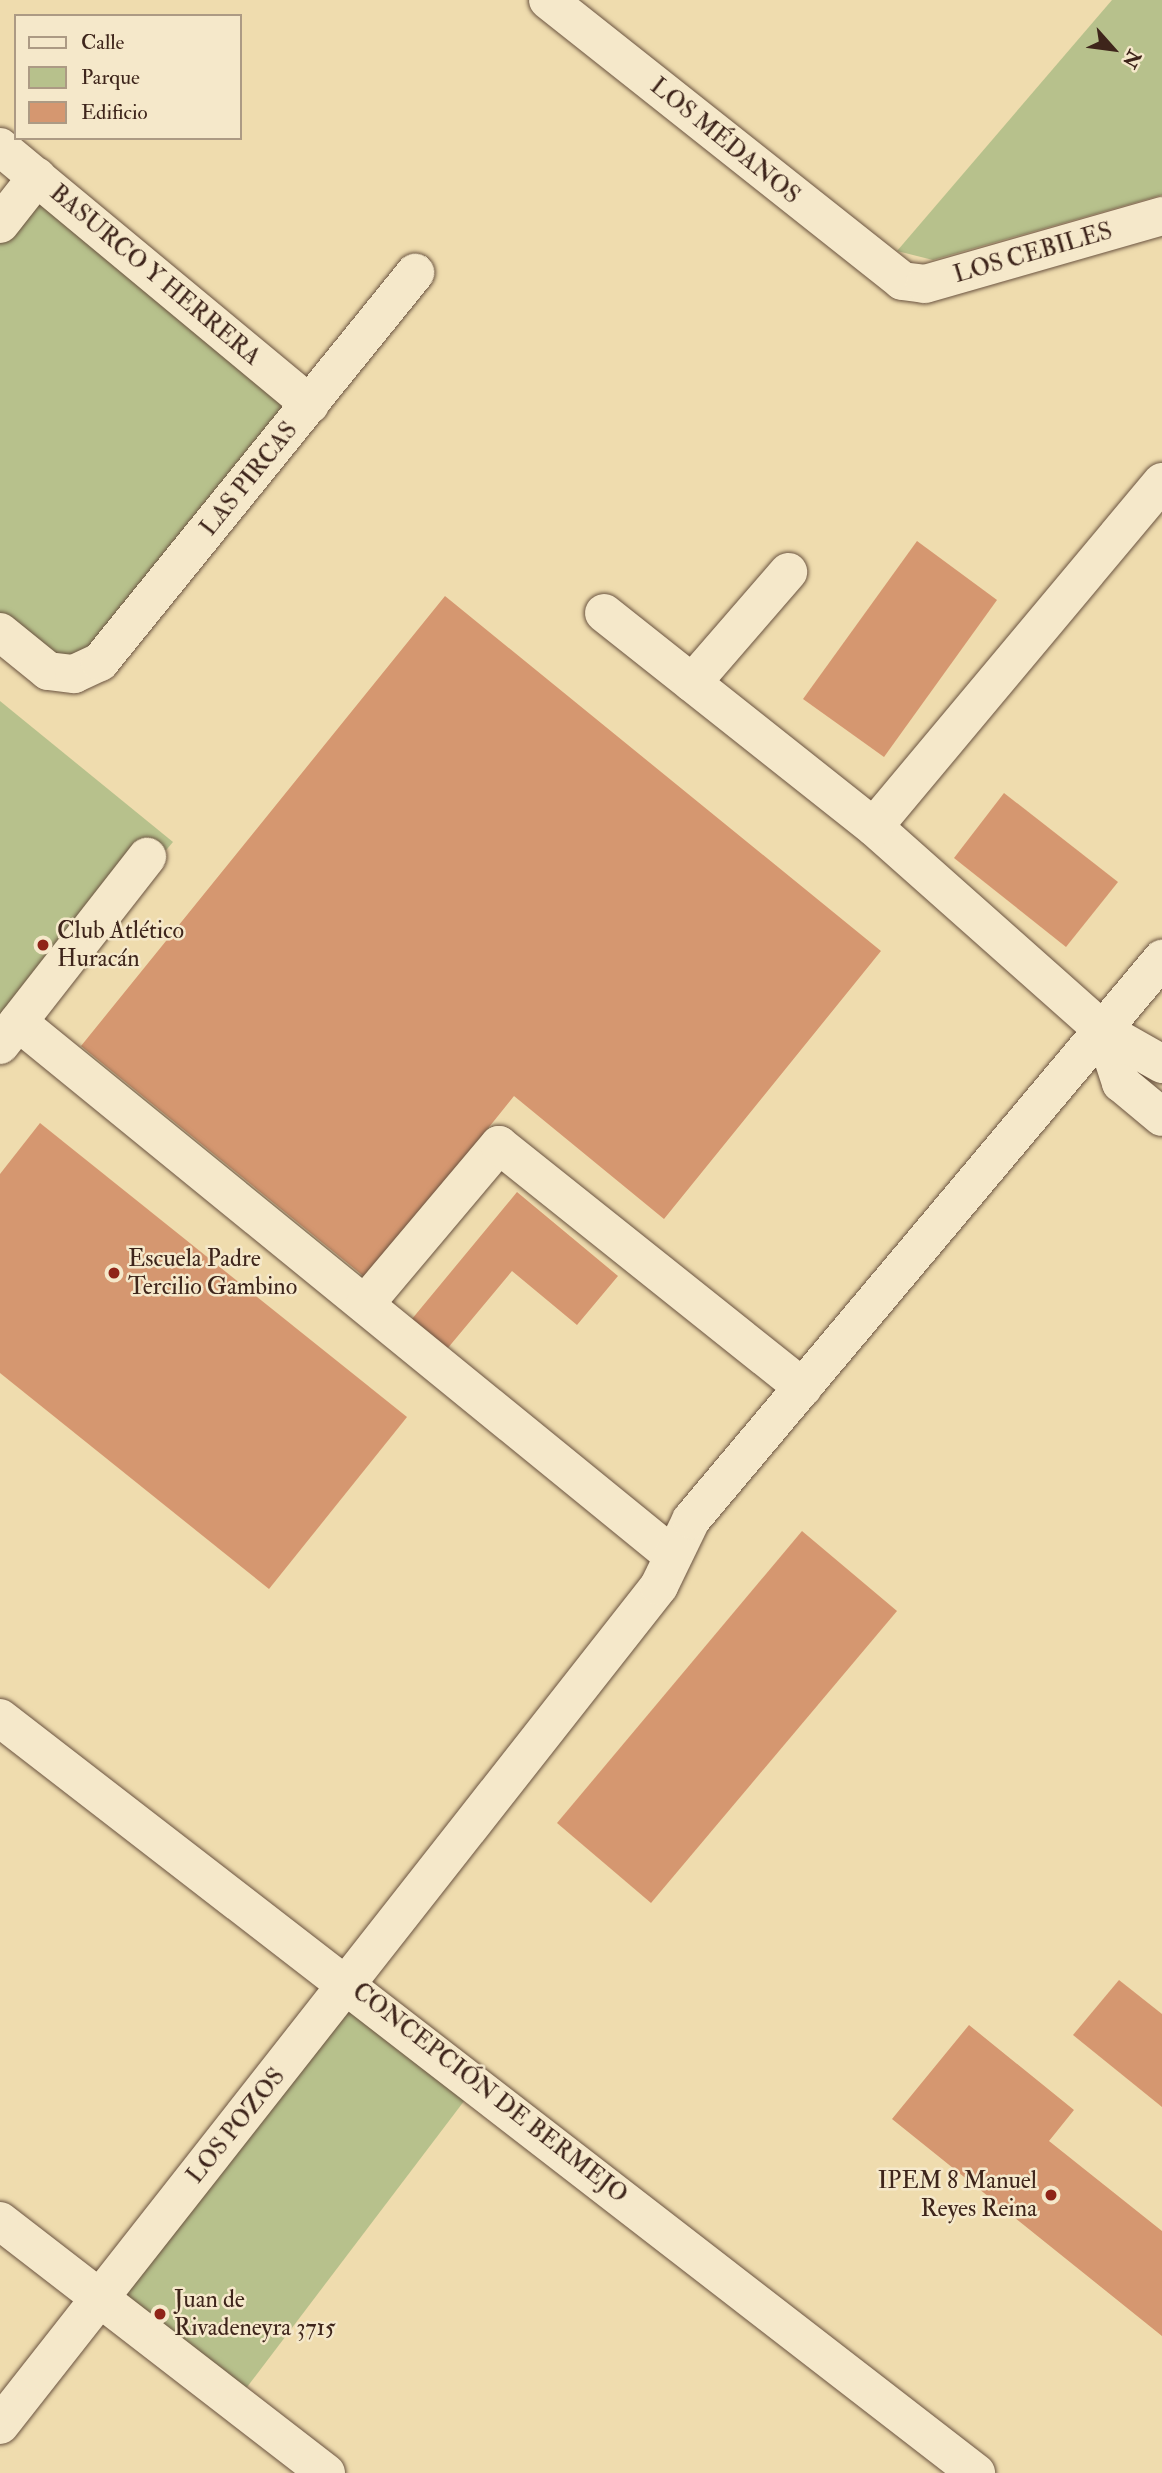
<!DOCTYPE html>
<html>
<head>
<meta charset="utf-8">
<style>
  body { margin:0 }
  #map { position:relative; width:1162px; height:2473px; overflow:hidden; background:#efdcae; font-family:"IM FELL Double Pica",serif }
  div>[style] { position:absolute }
  .green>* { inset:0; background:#b7c18c }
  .building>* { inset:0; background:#d59770 }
  .roads { filter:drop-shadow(0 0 2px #6a5340) drop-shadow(0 0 2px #6a5340) }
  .minor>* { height:38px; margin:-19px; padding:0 19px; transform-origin:19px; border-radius:19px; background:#f5e8ca }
  .dots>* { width:19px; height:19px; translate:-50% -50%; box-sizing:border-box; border:4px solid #f5e8ca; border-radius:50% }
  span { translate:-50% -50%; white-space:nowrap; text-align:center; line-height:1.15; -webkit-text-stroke:5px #f5e8ca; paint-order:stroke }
  .street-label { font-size:24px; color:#3e251b }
  .poi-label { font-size:24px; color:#3e251b }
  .left { translate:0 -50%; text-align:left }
  .right { translate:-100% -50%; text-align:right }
  .legend { position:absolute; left:14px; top:14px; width:228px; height:126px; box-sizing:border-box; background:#f5e8ca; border:2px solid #ac9a84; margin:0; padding:9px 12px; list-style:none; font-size:21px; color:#3e251b }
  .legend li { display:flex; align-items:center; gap:14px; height:35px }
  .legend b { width:35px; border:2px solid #ac9a84 }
  .north { position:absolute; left:1078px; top:14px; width:70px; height:70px; -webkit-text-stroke:5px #f5e8ca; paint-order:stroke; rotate:118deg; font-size:19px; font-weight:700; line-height:28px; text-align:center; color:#3e251b }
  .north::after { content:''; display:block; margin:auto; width:24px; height:32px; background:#3e251b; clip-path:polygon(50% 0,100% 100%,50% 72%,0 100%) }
</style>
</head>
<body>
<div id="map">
  <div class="green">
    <div style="clip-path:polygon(1112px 0,1162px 0,1162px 195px,933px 260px,897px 251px)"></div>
    <div style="clip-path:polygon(37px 177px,311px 399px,74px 674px,0 632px,0 224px)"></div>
    <div style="clip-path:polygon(0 701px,173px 842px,0 1047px)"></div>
    <div style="clip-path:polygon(350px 1984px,477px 2084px,235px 2403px,99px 2297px)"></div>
  </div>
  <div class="building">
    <div style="clip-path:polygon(917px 541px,997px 600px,884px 757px,803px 699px)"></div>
    <div style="clip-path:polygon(445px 596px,881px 951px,664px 1219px,514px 1096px,367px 1279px,81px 1046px)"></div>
    <div style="clip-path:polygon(1004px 793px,1118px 882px,1066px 947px,954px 858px)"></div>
    <div style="clip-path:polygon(40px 1123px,407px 1417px,269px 1589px,0 1373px,0 1174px)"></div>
    <div style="clip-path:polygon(517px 1192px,618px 1276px,577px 1325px,512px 1271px,442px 1355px,407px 1325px)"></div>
    <div style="clip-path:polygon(802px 1531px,897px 1611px,651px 1903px,557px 1823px)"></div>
    <div style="clip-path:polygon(1119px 1980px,1162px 2014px,1162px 2107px,1073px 2035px)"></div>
    <div style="clip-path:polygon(969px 2025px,1074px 2110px,1049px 2141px,1162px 2231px,1162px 2336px,892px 2119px)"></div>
  </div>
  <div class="roads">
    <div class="minor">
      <div style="left:548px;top:0;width:452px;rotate:38.4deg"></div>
      <div style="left:902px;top:281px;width:23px;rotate:7deg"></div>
      <div style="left:925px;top:284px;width:247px;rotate:-16deg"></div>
      <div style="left:0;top:147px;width:403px;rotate:39.7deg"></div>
      <div style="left:0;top:224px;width:60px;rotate:-51.8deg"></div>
      <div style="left:1162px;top:482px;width:449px;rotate:129.9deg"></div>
      <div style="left:874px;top:827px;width:307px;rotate:41.6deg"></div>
      <div style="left:1104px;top:1031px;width:67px;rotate:29.6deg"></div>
      <div style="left:604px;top:613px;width:345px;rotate:38.4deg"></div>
      <div style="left:0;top:632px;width:62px;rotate:39.1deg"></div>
      <div style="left:48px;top:671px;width:26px;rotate:7deg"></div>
      <div style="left:74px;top:674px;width:29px;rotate:-25deg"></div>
      <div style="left:100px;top:662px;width:501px;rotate:-51deg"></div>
      <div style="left:692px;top:683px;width:147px;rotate:-49.1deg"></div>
      <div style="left:18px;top:1022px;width:844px;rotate:39.18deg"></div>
      <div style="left:1104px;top:1031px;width:55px;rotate:71.9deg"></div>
      <div style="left:1121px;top:1083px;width:53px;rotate:39.7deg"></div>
      <div style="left:0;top:1045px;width:239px;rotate:-52deg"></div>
      <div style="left:365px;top:1304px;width:208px;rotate:-49.9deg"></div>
      <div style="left:499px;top:1145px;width:389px;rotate:38.6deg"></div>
      <div style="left:0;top:1718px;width:1234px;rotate:37.72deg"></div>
      <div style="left:0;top:2221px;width:412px;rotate:37.7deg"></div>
      <div style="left:0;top:2425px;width:1067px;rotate:-51.85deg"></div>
      <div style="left:659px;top:1586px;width:73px;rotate:-64.1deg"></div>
      <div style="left:691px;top:1520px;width:733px;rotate:-49.98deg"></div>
    </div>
  </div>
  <div class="dots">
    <div style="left:43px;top:945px;background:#8f2418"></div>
    <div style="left:114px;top:1273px;background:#8f2418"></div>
    <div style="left:1051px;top:2195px;background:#8f2418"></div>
    <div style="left:160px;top:2314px;background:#8f2418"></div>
  </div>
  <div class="street-label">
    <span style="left:725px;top:141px;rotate:39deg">LOS MÉDANOS</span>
    <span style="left:1033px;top:253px;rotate:-16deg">LOS CEBILES</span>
    <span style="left:155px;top:275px;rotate:40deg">BASURCO Y HERRERA</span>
    <span style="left:249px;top:479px;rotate:-51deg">LAS PIRCAS</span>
    <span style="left:490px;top:2093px;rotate:38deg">CONCEPCIÓN DE BERMEJO</span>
    <span style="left:236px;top:2126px;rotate:-51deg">LOS POZOS</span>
  </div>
  <div class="poi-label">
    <span class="left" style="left:57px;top:945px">Club Atlético<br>Huracán</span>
    <span class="left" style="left:128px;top:1273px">Escuela Padre<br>Tercilio Gambino</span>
    <span class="right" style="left:1037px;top:2195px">IPEM 8 Manuel<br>Reyes Reina</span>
    <span class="left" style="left:174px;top:2314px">Juan de<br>Rivadeneyra 3715</span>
  </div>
  <ul class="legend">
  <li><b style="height:9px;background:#f5e8ca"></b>Calle</li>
  <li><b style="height:19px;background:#b7c18c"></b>Parque</li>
  <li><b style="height:19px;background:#d59770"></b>Edificio</li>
  </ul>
  <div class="north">N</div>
</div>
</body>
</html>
